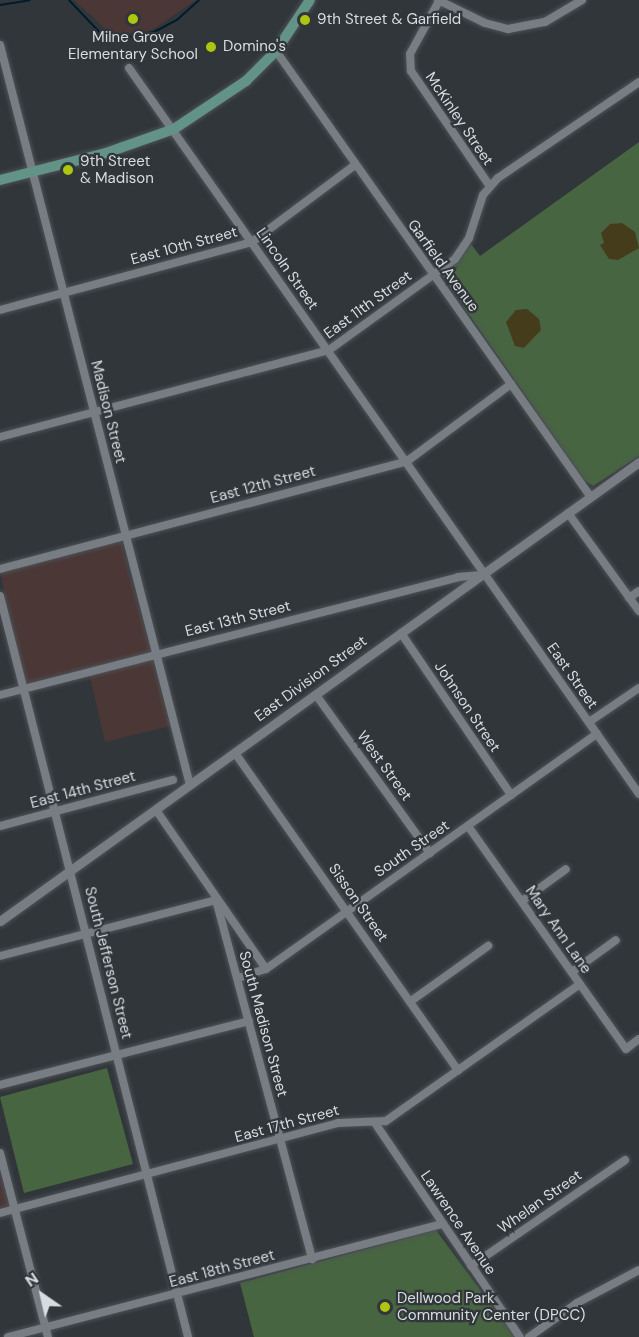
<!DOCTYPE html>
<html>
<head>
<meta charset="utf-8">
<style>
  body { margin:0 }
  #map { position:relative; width:639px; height:1337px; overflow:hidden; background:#30363a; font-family:"DM Sans",sans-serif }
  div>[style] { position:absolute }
  .education>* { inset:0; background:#4b3736 }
  .green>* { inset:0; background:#486542 }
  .sand>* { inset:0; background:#453c1c }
  .stream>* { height:2px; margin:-1px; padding:0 1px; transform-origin:1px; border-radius:1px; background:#001c2c }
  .roads { filter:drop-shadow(0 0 2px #4e5256) drop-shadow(0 0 2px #4e5256) }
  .minor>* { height:8px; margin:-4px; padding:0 4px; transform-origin:4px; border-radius:4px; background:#777d82 }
  .tertiary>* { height:9px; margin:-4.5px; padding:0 4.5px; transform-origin:4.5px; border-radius:4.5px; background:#777d82 }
  .secondary>* { height:10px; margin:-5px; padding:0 5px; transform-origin:5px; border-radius:5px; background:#639387 }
  .dots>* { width:16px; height:16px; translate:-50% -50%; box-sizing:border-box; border:3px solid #30363a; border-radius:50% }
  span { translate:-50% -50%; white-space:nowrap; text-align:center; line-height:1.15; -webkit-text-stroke:4.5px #30363a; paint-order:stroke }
  .poi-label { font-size:15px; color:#d9dcdf }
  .left { translate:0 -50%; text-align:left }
  .street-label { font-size:15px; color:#d9dcdf }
  .north { position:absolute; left:12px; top:1265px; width:60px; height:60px; -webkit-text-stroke:4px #30363a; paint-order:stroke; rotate:326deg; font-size:16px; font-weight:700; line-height:24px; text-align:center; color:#d9dcdf }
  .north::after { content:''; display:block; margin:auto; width:21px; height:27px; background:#d9dcdf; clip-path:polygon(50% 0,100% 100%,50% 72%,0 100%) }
</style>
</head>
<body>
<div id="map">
  <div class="education">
    <div style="clip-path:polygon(74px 0,196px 0,152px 30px,113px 36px)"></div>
    <div style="clip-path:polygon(121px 541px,170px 726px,105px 742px,88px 668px,25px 684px,0 572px)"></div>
    <div style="clip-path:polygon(0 1169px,10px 1207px,0 1209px)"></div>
  </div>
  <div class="green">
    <div style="clip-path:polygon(639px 142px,639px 456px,593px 486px,584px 480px,443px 277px,471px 244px,480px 256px)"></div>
    <div style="clip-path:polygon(107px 1068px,133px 1164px,24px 1193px,0 1097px)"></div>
    <div style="clip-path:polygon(436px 1230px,515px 1337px,254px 1337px,240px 1283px)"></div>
  </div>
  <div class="sand">
    <div style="clip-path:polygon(622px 223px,635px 232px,639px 248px,618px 260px,609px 259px,600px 245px,604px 243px,601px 233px,610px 224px)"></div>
    <div style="clip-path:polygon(527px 309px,539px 319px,541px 330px,524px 348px,515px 346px,506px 322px,516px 310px)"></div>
  </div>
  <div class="stream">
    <div style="left:69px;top:0;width:51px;rotate:46.6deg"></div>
    <div style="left:104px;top:37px;width:11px;rotate:15deg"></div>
    <div style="left:115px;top:40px;width:40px;rotate:-12deg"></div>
    <div style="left:154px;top:32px;width:27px;rotate:-28deg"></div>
    <div style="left:178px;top:19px;width:28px;rotate:-42deg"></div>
    <div style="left:0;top:5px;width:30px;rotate:-9deg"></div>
  </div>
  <div class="roads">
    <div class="minor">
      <div style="left:438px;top:0;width:52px;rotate:26.1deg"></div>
      <div style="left:485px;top:23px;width:24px;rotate:15deg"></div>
      <div style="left:508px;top:29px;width:38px;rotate:-11deg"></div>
      <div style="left:545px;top:22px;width:43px;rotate:-30.7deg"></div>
      <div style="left:439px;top:1px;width:60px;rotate:118.7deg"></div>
      <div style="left:410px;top:54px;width:17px;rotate:87deg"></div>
      <div style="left:411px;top:71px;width:138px;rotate:55.6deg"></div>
      <div style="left:0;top:45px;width:764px;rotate:75.6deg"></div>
      <div style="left:276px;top:51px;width:545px;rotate:54.79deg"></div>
      <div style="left:129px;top:68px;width:887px;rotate:54.91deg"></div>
      <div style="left:0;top:310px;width:261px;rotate:-15.1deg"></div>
      <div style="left:252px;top:242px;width:129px;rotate:-36.8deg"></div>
      <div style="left:0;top:437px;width:340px;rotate:-14.8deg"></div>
      <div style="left:329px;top:350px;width:155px;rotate:-35.8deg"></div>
      <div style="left:455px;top:259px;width:25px;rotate:-56deg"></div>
      <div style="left:469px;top:238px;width:45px;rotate:-72deg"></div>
      <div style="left:483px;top:195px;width:23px;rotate:-49deg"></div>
      <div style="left:498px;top:178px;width:171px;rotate:-34.2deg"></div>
      <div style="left:568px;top:513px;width:121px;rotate:54.1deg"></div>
      <div style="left:0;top:569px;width:420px;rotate:-14.8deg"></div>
      <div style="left:406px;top:462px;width:131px;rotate:-36.6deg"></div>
      <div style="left:0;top:596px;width:764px;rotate:75.76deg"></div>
      <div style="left:629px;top:598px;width:12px;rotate:-35deg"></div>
      <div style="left:401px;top:633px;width:196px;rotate:55.8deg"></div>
      <div style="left:0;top:695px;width:473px;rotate:-14.4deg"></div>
      <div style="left:458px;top:577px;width:24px;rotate:-5deg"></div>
      <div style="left:316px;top:695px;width:195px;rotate:54.2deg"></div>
      <div style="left:589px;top:722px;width:60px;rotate:-34.2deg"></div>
      <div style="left:235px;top:753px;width:388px;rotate:54.9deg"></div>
      <div style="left:156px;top:810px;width:193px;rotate:55.3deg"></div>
      <div style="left:0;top:826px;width:179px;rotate:-14.9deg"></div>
      <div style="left:468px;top:826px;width:273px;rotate:54.7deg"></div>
      <div style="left:626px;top:1049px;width:16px;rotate:-38deg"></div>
      <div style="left:522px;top:901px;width:54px;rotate:-36deg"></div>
      <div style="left:0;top:956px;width:223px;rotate:-14.5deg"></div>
      <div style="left:216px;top:900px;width:372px;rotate:75deg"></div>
      <div style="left:572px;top:972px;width:54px;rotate:-36deg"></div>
      <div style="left:238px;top:978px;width:29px;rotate:-18deg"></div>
      <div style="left:266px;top:969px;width:406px;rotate:-35.4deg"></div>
      <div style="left:411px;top:1001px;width:95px;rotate:-35.5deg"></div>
      <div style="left:0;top:1085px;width:257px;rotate:-14.4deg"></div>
      <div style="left:375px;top:1123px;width:258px;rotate:55.9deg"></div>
      <div style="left:0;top:1153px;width:190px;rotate:75.4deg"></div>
      <div style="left:0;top:1213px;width:350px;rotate:-14.9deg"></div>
      <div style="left:338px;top:1123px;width:48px;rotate:-2.4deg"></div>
      <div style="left:386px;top:1121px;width:237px;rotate:-35.2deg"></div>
      <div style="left:471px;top:1266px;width:187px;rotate:-34.5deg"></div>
      <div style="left:8px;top:1337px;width:448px;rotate:-14.6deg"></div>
      <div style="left:529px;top:1337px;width:59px;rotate:-35.3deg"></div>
      <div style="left:577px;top:1303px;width:70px;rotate:-28deg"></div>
    </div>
    <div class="tertiary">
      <div style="left:0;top:921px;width:787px;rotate:-35.69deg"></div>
    </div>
    <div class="secondary">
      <div style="left:0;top:180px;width:109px;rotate:-14.3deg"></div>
      <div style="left:106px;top:153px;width:72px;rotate:-19.4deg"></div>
      <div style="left:174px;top:129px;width:87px;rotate:-33.7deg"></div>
      <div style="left:246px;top:81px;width:42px;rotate:-45deg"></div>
      <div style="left:276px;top:51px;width:61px;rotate:-56.3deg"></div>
    </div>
  </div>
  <div class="dots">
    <div style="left:133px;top:19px;background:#adc610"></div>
    <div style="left:305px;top:20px;background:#adc610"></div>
    <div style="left:211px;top:47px;background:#adc610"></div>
    <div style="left:68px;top:170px;background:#adc610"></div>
    <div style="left:385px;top:1307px;background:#adc610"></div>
  </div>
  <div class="poi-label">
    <span class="left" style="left:317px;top:20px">9th Street &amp; Garfield</span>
    <span style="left:133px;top:46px">Milne Grove<br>Elementary School</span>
    <span class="left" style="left:223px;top:47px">Domino's</span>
    <span class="left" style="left:80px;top:170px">9th Street<br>&amp; Madison</span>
    <span class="left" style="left:397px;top:1307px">Dellwood Park<br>Community Center (DPCC)</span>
  </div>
  <div class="street-label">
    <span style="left:459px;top:119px;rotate:56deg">McKinley Street</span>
    <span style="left:184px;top:246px;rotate:-15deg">East 10th Street</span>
    <span style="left:443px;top:266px;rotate:54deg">Garfield Avenue</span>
    <span style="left:287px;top:269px;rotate:55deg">Lincoln Street</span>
    <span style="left:368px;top:305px;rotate:-36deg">East 11th Street</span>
    <span style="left:108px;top:412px;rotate:76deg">Madison Street</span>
    <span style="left:263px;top:485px;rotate:-15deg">East 12th Street</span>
    <span style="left:238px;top:619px;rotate:-14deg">East 13th Street</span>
    <span style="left:572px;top:676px;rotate:55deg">East Street</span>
    <span style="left:311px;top:679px;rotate:-36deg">East Division Street</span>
    <span style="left:467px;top:707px;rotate:56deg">Johnson Street</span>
    <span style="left:384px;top:766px;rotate:54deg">West Street</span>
    <span style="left:83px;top:790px;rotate:-15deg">East 14th Street</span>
    <span style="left:412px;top:849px;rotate:-35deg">South Street</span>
    <span style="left:358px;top:903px;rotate:55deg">Sisson Street</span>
    <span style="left:558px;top:930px;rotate:55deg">Mary Ann Lane</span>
    <span style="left:108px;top:963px;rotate:76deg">South Jefferson Street</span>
    <span style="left:263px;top:1024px;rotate:75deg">South Madison Street</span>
    <span style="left:287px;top:1124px;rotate:-15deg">East 17th Street</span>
    <span style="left:540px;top:1202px;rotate:-35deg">Whelan Street</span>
    <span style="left:458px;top:1223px;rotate:56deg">Lawrence Avenue</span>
    <span style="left:222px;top:1269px;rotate:-15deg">East 18th Street</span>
  </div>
  <div class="north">N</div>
</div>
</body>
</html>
